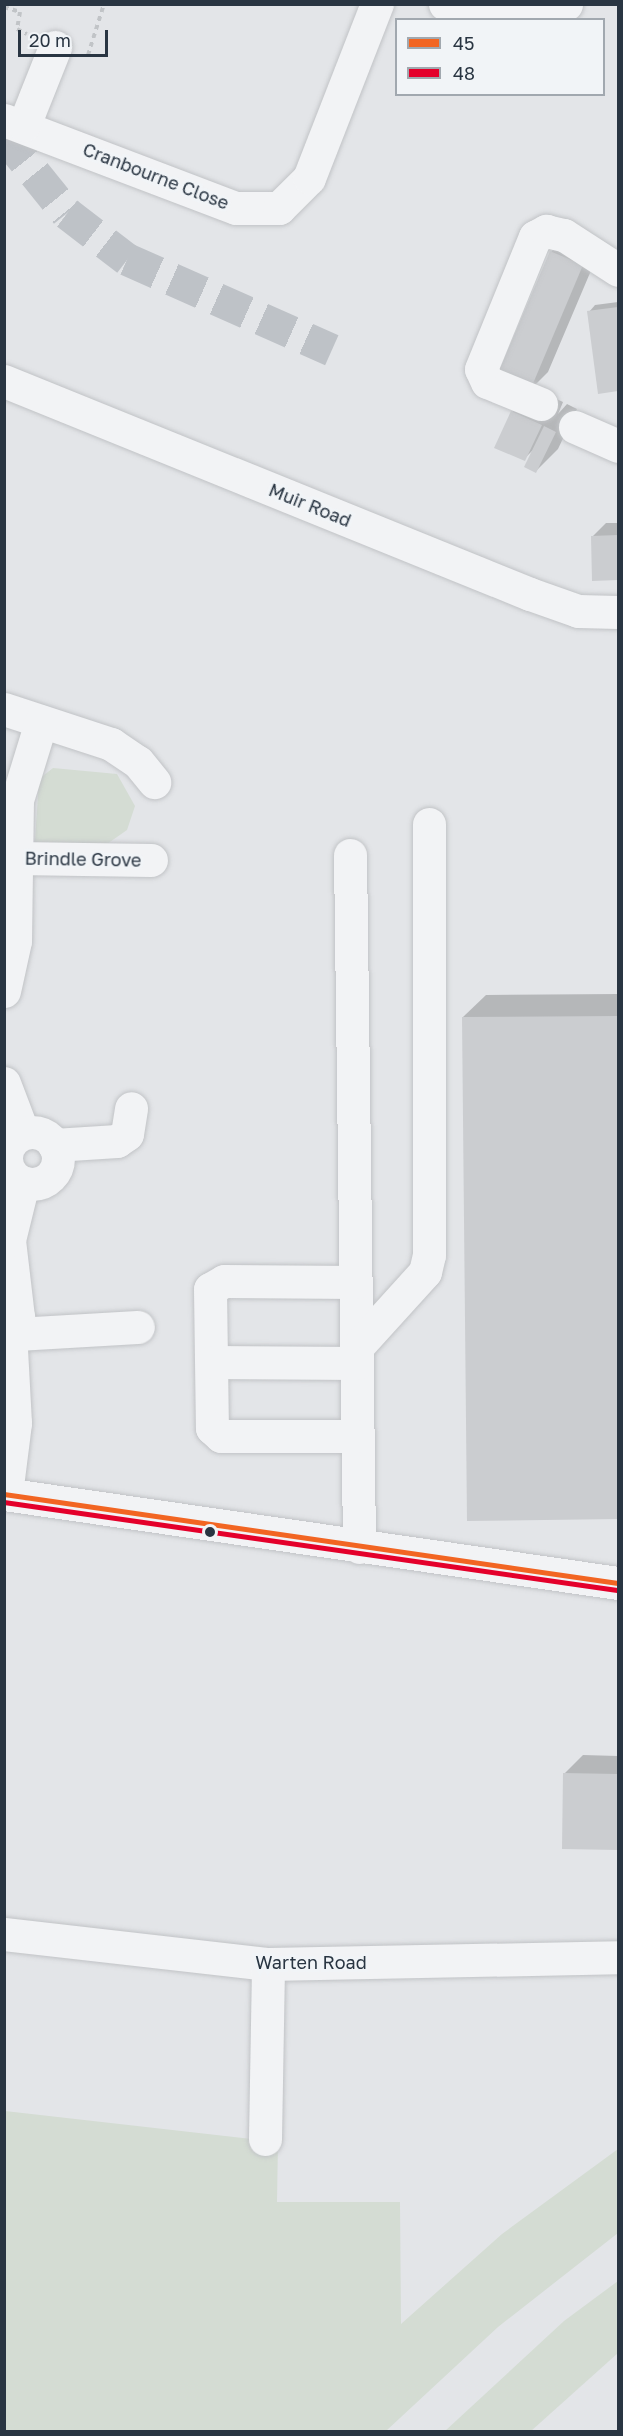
<!DOCTYPE html>
<html>
<head>
<meta charset="utf-8">
<style>
  body { margin:0 }
  #map { position:relative; width:623px; height:2436px; overflow:hidden; background:#e3e5e8; font-family:"Golos Text",sans-serif }
  div>[style] { position:absolute }
  .green>* { inset:0; background:#d4dcd3 }
  .shadow>* { inset:0; background:#0003 }
  .building>* { inset:0; background:#cbcdd0 }
  .minor-tunnel>* { height:33px; margin-top:-16.5px; transform-origin:0; background:repeating-linear-gradient(90deg,#bec2c7 0 33px,transparent 0 49px) }
  .path>* { height:4px; margin-top:-2px; transform-origin:0; background:repeating-linear-gradient(90deg,#c1c4c7 0 4.5px,transparent 0 9px) }
  .roads { filter:drop-shadow(0 0 2px #c1c3c6) drop-shadow(0 0 2px #c1c3c6) }
  .minor>* { height:33px; margin:-16.5px; padding:0 16.5px; transform-origin:16.5px; border-radius:16.5px; background:#f2f3f5 }
  .minor>.ring { margin:-16.5px; padding:0; box-sizing:content-box; background:none; border:33px solid #f2f3f5; border-radius:50% }
  .bus-1>* { height:4.5px; margin:-2.25px; padding:0 2.25px; transform-origin:2.25px; border-radius:2.25px; background:#f26522 }
  .bus-2>* { height:4.5px; margin:-2.25px; padding:0 2.25px; transform-origin:2.25px; border-radius:2.25px; background:#e4002b }
  .dots>* { width:16px; height:16px; translate:-50% -50%; box-sizing:border-box; border:3px solid #f1f4f7; border-radius:50% }
  span { translate:-50% -50%; white-space:nowrap; text-align:center; line-height:1.15; -webkit-text-stroke:6px #f1f4f7; paint-order:stroke }
  .street-label { font-size:18px; color:#293542 }
  .frame { position:absolute; inset:0; border:6px solid #293542; pointer-events:none }
  .legend { position:absolute; left:395px; top:18px; width:210px; height:78px; box-sizing:border-box; background:#f1f4f7; border:2px solid #a1a8af; margin:0; padding:8px 10px; list-style:none; font-size:18px; color:#293542 }
  .legend li { display:flex; align-items:center; gap:12px; height:30px }
  .legend b { width:30px; border:2px solid #a1a8af }
  .scale { position:absolute; left:18px; top:30px; width:90px; height:27px; box-sizing:border-box; border:3px solid #293542; border-top:0; padding-left:8px; font-size:18px; line-height:21px; white-space:nowrap; color:#293542; -webkit-text-stroke:4px #f1f4f7; paint-order:stroke }
</style>
</head>
<body>
<div id="map">
  <div class="green">
    <div style="clip-path:polygon(53px 768px,117px 774px,135px 806px,127px 830px,107px 844px,35px 842px,39px 779px)"></div>
    <div style="clip-path:polygon(5px 2111px,278px 2142px,277px 2202px,400px 2202px,401px 2324px,502px 2234px,618px 2149px,618px 2233px,498px 2327px,386px 2431px,5px 2432px)"></div>
    <div style="clip-path:polygon(618px 2281px,618px 2353px,531px 2431px,445px 2431px,564px 2321px)"></div>
  </div>
  <div class="shadow">
    <div style="clip-path:polygon(570px 233px,601px 247px,548px 372px,532px 388px,563px 402px,558px 414px,567px 404px,577px 409px,558px 449px,536px 471px,526px 467px,533px 450px,524px 459px,496px 447px,512px 412px,532px 392px,498px 378px,551px 252px)"></div>
    <div style="clip-path:polygon(618px 302px,618px 390px,599px 392px,589px 312px,595px 305px)"></div>
    <div style="clip-path:polygon(606px 523px,618px 523px,618px 579px,594px 580px,593px 536px)"></div>
    <div style="clip-path:polygon(618px 994px,618px 1518px,468px 1519px,463px 1017px,486px 995px)"></div>
    <div style="clip-path:polygon(583px 1755px,618px 1756px,618px 1848px,563px 1848px,564px 1774px)"></div>
  </div>
  <div class="building">
    <div style="clip-path:polygon(550px 251px,583px 265px,529px 393px,496px 378px)"></div>
    <div style="clip-path:polygon(618px 307px,618px 391px,598px 394px,587px 311px)"></div>
    <div style="clip-path:polygon(511px 411px,542px 425px,525px 461px,494px 448px)"></div>
    <div style="clip-path:polygon(544px 426px,556px 432px,536px 473px,524px 467px)"></div>
    <div style="clip-path:polygon(618px 535px,618px 580px,592px 581px,591px 536px)"></div>
    <div style="clip-path:polygon(618px 1016px,618px 1519px,467px 1521px,462px 1017px)"></div>
    <div style="clip-path:polygon(563px 1773px,618px 1774px,618px 1850px,562px 1849px)"></div>
  </div>
  <div class="minor-tunnel">
    <div style="left:4px;top:135px;width:100px;rotate:51.1deg"></div>
    <div style="left:67px;top:213px;width:76px;rotate:37.5deg"></div>
    <div style="left:127px;top:259px;width:224px;rotate:23.9deg"></div>
  </div>
  <div class="path">
    <div style="left:4px;top:7px;width:17px;rotate:17deg"></div>
    <div style="left:20px;top:12px;width:17px;rotate:100deg"></div>
    <div style="left:17px;top:29px;width:11px;rotate:27deg"></div>
    <div style="left:88px;top:55px;width:53px;rotate:-72.6deg"></div>
  </div>
  <div class="roads">
    <div class="minor">
      <div style="left:445px;top:4px;width:40px;rotate:18deg"></div>
      <div style="left:483px;top:16px;width:84px;rotate:-8.2deg"></div>
      <div style="left:4px;top:120px;width:248px;rotate:20.8deg"></div>
      <div style="left:236px;top:208px;width:43px"></div>
      <div style="left:279px;top:208px;width:42px;rotate:-45deg"></div>
      <div style="left:309px;top:178px;width:187px;rotate:-68.7deg"></div>
      <div style="left:24px;top:125px;width:84px;rotate:-68.3deg"></div>
      <div style="left:4px;top:381px;width:567px;rotate:22.05deg"></div>
      <div style="left:530px;top:594px;width:51px;rotate:19.5deg"></div>
      <div style="left:578px;top:611px;width:40px;rotate:1.4deg"></div>
      <div style="left:541px;top:404px;width:58px;rotate:-157.8deg"></div>
      <div style="left:487px;top:382px;width:14px;rotate:-115deg"></div>
      <div style="left:481px;top:369px;width:143px;rotate:-67.8deg"></div>
      <div style="left:535px;top:237px;width:13px;rotate:-29deg"></div>
      <div style="left:546px;top:231px;width:18px;rotate:13deg"></div>
      <div style="left:564px;top:235px;width:64px;rotate:32.9deg"></div>
      <div style="left:575px;top:427px;width:47px;rotate:23.8deg"></div>
      <div style="left:4px;top:709px;width:113px;rotate:18.1deg"></div>
      <div style="left:111px;top:744px;width:32px;rotate:34deg"></div>
      <div style="left:138px;top:762px;width:26px;rotate:51deg"></div>
      <div style="left:350px;top:855px;width:692px;rotate:89.25deg"></div>
      <div style="left:15px;top:858px;width:136px;rotate:0.8deg"></div>
      <div style="left:4px;top:991px;width:51px;rotate:-77.6deg"></div>
      <div style="left:15px;top:941px;width:141px;rotate:-89.2deg"></div>
      <div style="left:17px;top:800px;width:82px;rotate:-72.9deg"></div>
      <div style="left:4px;top:1083px;width:53px;rotate:69.2deg"></div>
      <div class="ring" style="left:6px;top:1132px;width:19px;height:19px"></div>
      <div style="left:54px;top:1145px;width:63px;rotate:-3.6deg"></div>
      <div style="left:117px;top:1141px;width:12px;rotate:-35deg"></div>
      <div style="left:127px;top:1134px;width:26px;rotate:-81deg"></div>
      <div style="left:356px;top:1282px;width:132px;rotate:-179.6deg"></div>
      <div style="left:224px;top:1281px;width:16px;rotate:150deg"></div>
      <div style="left:210px;top:1289px;width:139px;rotate:89.2deg"></div>
      <div style="left:212px;top:1428px;width:12px;rotate:42deg"></div>
      <div style="left:221px;top:1436px;width:137px"></div>
      <div style="left:16px;top:1334px;width:122px;rotate:-3.3deg"></div>
      <div style="left:357px;top:1347px;width:101px;rotate:-47.8deg"></div>
      <div style="left:425px;top:1272px;width:17px;rotate:-77deg"></div>
      <div style="left:429px;top:1255px;width:431px;rotate:-90deg"></div>
      <div style="left:212px;top:1362px;width:145px;rotate:0.4deg"></div>
      <div style="left:4px;top:1494px;width:620px;rotate:8.25deg"></div>
      <div style="left:6px;top:1494px;width:72px;rotate:-82.8deg"></div>
      <div style="left:15px;top:1423px;width:75px;rotate:-93.1deg"></div>
      <div style="left:11px;top:1348px;width:32px;rotate:-77deg"></div>
      <div style="left:18px;top:1317px;width:78px;rotate:-96.7deg"></div>
      <div style="left:9px;top:1240px;width:59px;rotate:-76.2deg"></div>
      <div style="left:4px;top:1934px;width:266px;rotate:6.5deg"></div>
      <div style="left:268px;top:1964px;width:350px;rotate:-1.1deg"></div>
      <div style="left:265px;top:2139px;width:175px;rotate:-89deg"></div>
    </div>
  </div>
  <div class="bus-1">
    <div style="left:4px;top:1494px;width:620px;rotate:8.25deg"></div>
  </div>
  <div class="bus-2">
    <div style="left:4px;top:1502px;width:619px;rotate:8.17deg"></div>
  </div>
  <div class="dots">
    <div style="left:210px;top:1532px;background:#293542"></div>
  </div>
  <div class="street-label">
    <span style="left:156px;top:176px;rotate:21deg">Cranbourne Close</span>
    <span style="left:310px;top:505px;rotate:22deg">Muir Road</span>
    <span style="left:83px;top:859px;rotate:1deg">Brindle Grove</span>
    <span style="left:311px;top:1962px">Warten Road</span>
  </div>
  <div class="frame"></div>
  <ul class="legend">
  <li><b style="height:8px;background:#f26522"></b>45</li>
  <li><b style="height:8px;background:#e4002b"></b>48</li>
  </ul>
  <div class="scale">20 m</div>
</div>
</body>
</html>
